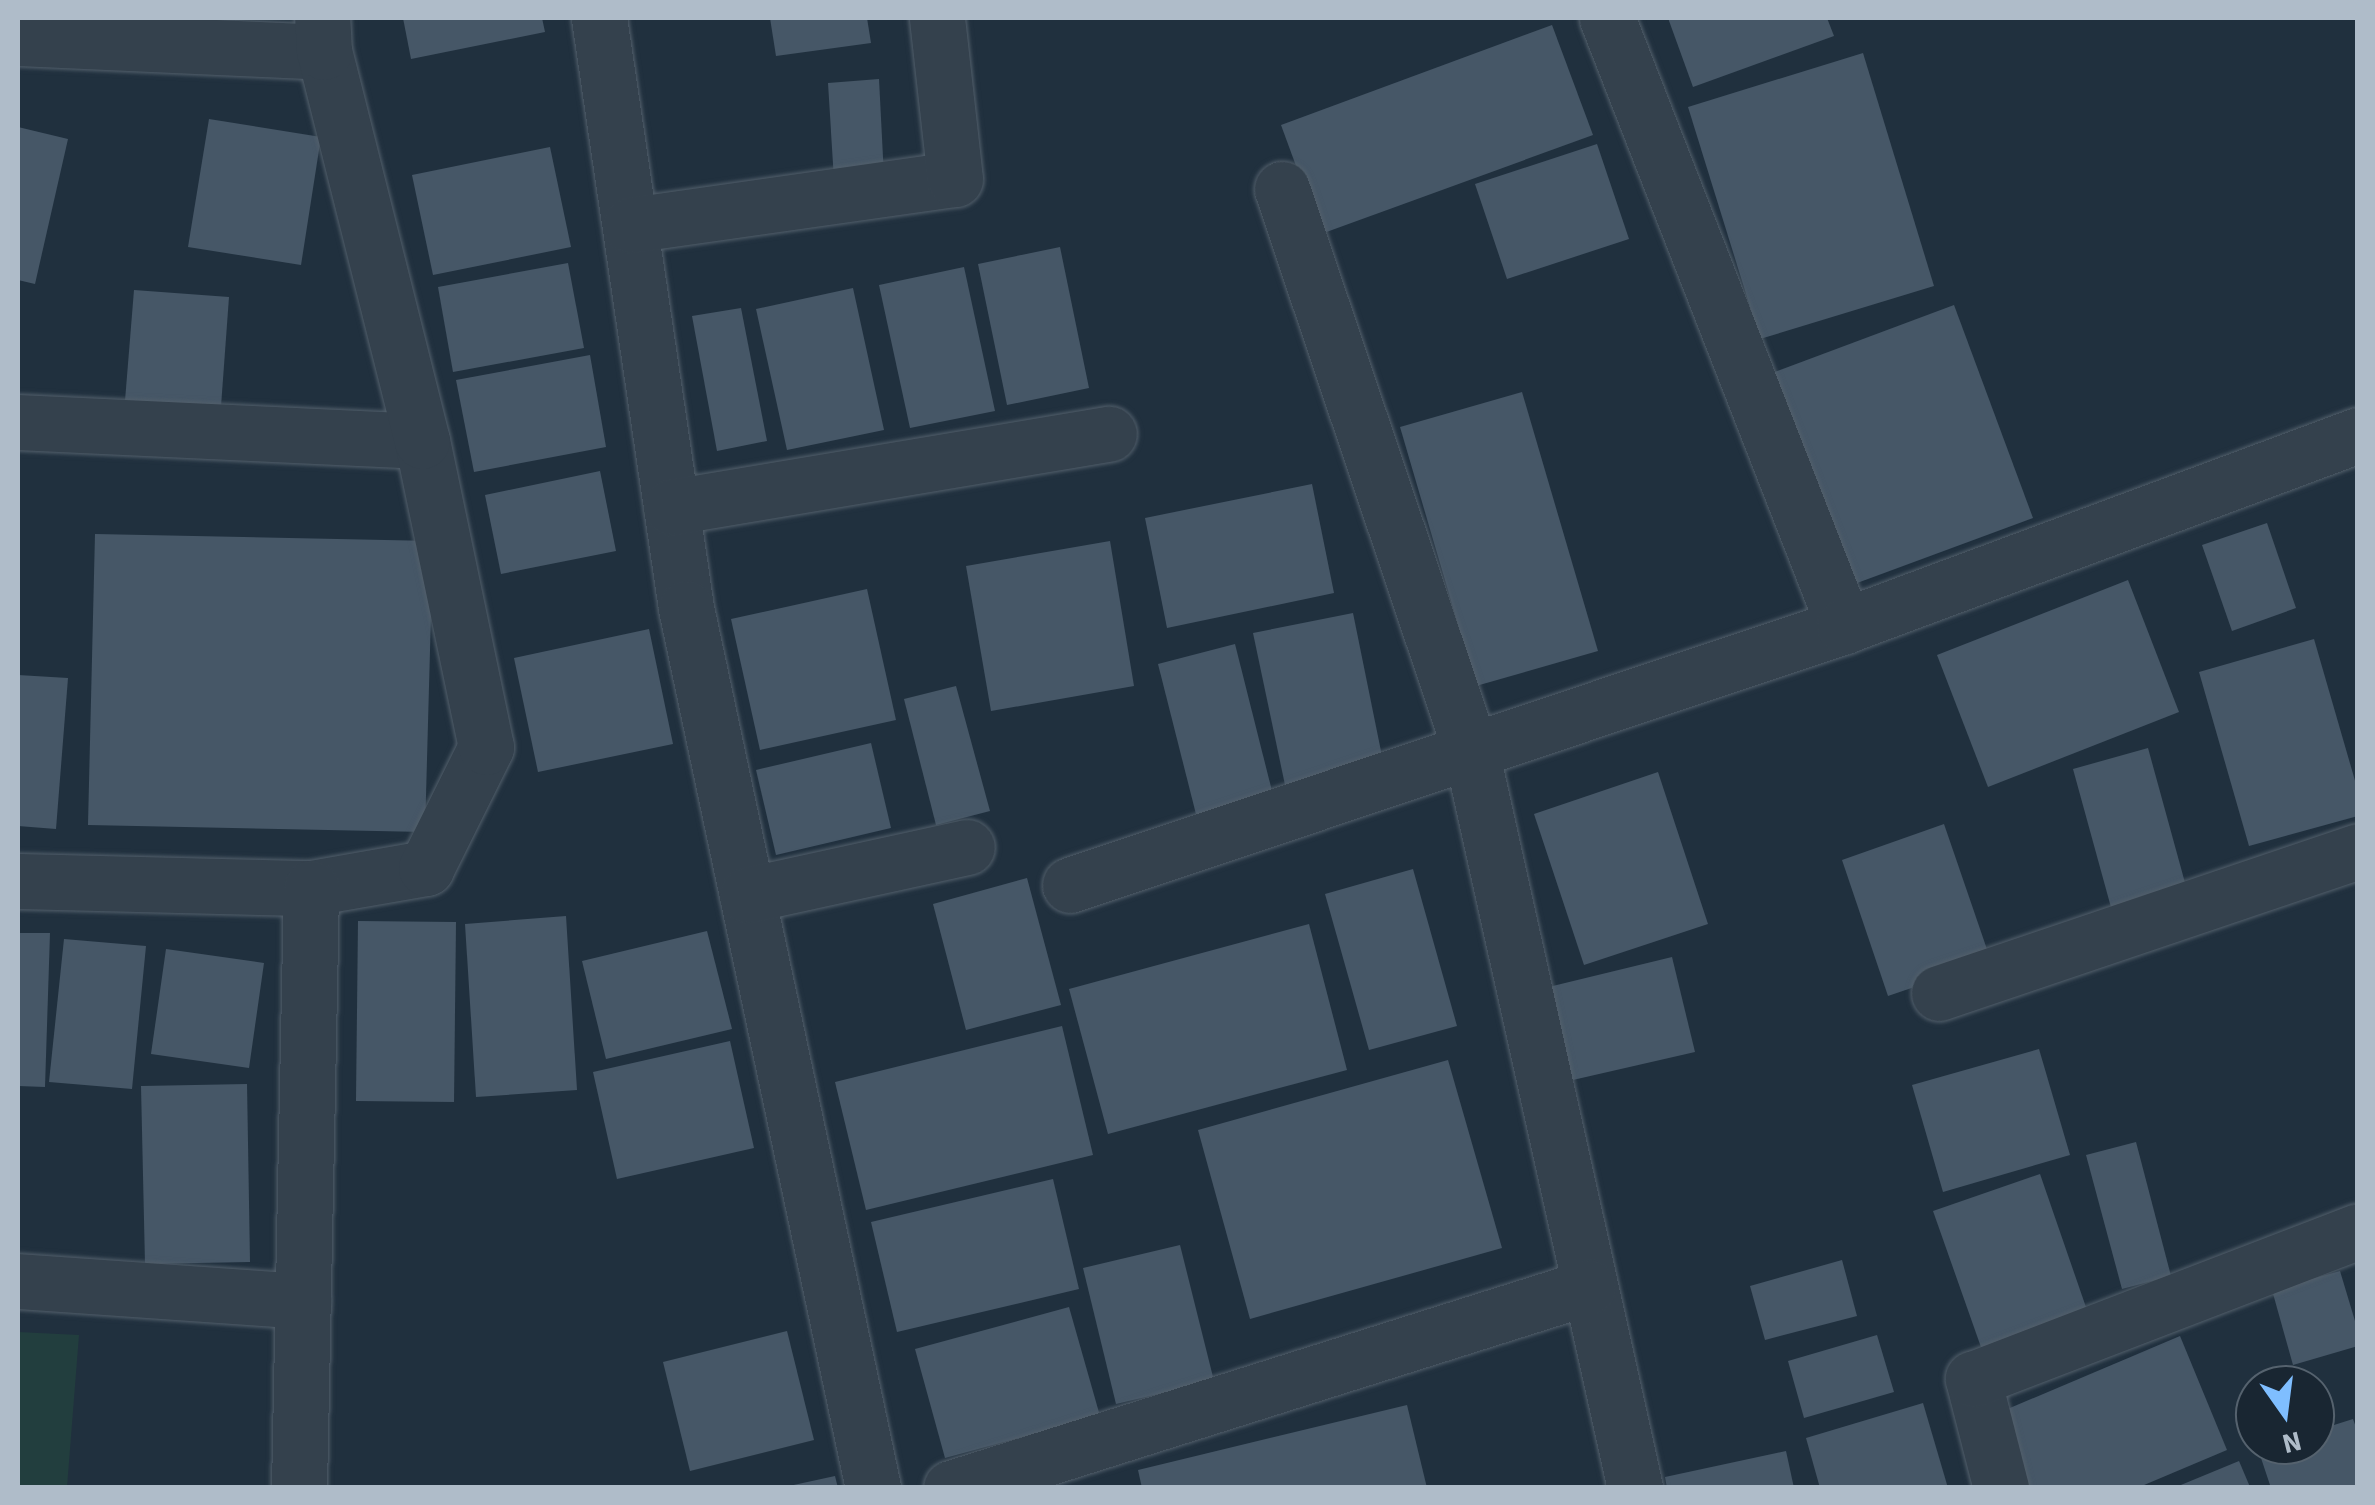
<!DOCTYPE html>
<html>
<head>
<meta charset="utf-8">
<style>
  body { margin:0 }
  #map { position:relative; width:2375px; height:1505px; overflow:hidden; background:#20303e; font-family:"Source Sans 3",sans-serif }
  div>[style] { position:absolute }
  .green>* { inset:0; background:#223e3e }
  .building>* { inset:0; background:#465767 }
  .roads { filter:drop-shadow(0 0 2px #525f6b) drop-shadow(0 0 2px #525f6b) }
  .street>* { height:55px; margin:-27.5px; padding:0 27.5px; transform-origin:27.5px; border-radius:27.5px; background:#34414d }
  span { translate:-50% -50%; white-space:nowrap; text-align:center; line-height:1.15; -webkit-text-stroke:9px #192632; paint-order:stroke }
  .frame { position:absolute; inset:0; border:20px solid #afbcc9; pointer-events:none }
  .north { position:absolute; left:2235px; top:1365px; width:100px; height:100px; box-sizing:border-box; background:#192632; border:2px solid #55626e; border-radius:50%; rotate:166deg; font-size:28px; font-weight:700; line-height:40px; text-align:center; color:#afbcc9 }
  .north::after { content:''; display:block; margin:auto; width:35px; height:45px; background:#7fbeff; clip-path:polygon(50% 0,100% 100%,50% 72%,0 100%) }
</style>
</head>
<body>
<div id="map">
  <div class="green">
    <div style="clip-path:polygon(18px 1332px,79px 1335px,67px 1487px,18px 1487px)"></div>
  </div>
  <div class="building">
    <div style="clip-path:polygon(403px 18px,542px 18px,545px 32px,411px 59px)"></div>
    <div style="clip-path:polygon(770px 18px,867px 18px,871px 43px,776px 56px)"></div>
    <div style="clip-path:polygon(1668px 18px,1827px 18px,1834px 36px,1693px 87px)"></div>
    <div style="clip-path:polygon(1552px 25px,1593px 135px,1321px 234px,1281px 125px)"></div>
    <div style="clip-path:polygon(1863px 53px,1934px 286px,1760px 339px,1688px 107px)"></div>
    <div style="clip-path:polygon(879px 79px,884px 177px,834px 180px,828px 83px)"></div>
    <div style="clip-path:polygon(209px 119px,321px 137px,301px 265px,188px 247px)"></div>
    <div style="clip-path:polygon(18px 127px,68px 139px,35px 284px,18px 280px)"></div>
    <div style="clip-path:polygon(1597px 144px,1629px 239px,1507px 279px,1475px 184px)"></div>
    <div style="clip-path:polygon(550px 147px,571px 247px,433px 275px,412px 175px)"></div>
    <div style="clip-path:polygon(1060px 247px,1089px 388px,1007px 405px,978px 264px)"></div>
    <div style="clip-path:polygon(568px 263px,584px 348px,453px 372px,438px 287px)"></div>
    <div style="clip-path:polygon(964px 267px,995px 411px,910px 428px,879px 285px)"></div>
    <div style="clip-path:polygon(853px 288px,884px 430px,787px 450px,756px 309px)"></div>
    <div style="clip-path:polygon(134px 290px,229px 297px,220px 420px,124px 413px)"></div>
    <div style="clip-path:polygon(1954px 305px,2033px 518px,1849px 586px,1769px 374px)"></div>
    <div style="clip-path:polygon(741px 308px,767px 441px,717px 451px,692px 316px)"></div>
    <div style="clip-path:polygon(590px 355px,606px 447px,474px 472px,456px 380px)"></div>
    <div style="clip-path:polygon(1522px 392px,1598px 651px,1476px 686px,1400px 427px)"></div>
    <div style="clip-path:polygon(600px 471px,616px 551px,501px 574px,485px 495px)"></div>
    <div style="clip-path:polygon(1312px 484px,1334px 593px,1167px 628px,1145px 518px)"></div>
    <div style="clip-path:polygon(2267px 523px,2296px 608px,2232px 631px,2202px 545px)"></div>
    <div style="clip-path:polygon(95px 534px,433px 541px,425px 832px,88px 825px)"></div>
    <div style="clip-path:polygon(1110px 541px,1134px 686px,991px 711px,966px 566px)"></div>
    <div style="clip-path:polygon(2128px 580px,2179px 712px,1988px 787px,1937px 655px)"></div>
    <div style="clip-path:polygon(867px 589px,896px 720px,760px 750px,731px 619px)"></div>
    <div style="clip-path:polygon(1353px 613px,1384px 766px,1285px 785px,1253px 633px)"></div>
    <div style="clip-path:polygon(649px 629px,673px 744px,538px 772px,514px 658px)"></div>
    <div style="clip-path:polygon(2314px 639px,2358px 791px,2358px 816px,2249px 846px,2199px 672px)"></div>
    <div style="clip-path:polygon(1235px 644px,1276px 807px,1199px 826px,1158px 664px)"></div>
    <div style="clip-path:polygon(18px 675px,68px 678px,56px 829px,18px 826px)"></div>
    <div style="clip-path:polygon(956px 686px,990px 811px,936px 825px,904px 699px)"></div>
    <div style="clip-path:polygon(871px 743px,891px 828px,776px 855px,756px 770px)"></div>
    <div style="clip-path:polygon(2148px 748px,2187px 890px,2112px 911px,2073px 769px)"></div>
    <div style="clip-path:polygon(1658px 772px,1708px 924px,1584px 965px,1534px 814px)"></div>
    <div style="clip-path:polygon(1944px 824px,1991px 961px,1888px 996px,1842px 860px)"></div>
    <div style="clip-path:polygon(1413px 869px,1457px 1026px,1369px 1050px,1325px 894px)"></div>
    <div style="clip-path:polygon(1027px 878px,1061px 1005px,966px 1030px,933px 904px)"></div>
    <div style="clip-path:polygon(566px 916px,577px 1090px,476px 1097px,465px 924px)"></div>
    <div style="clip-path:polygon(358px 921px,456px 922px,454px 1102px,356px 1101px)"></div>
    <div style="clip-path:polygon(1309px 924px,1347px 1070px,1108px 1134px,1069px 989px)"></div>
    <div style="clip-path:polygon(707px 931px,732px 1029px,606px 1059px,582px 961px)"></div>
    <div style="clip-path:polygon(18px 933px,50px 933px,45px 1087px,18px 1086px)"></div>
    <div style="clip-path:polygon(64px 939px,146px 946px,132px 1089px,49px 1082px)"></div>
    <div style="clip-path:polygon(166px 949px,264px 963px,249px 1068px,151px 1054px)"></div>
    <div style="clip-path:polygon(1672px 957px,1695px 1052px,1551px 1085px,1528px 992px)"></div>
    <div style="clip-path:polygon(1062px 1026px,1093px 1155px,866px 1210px,835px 1082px)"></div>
    <div style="clip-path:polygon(730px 1041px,754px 1148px,617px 1179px,593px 1072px)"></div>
    <div style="clip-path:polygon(2039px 1049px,2070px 1155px,1943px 1192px,1912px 1085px)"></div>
    <div style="clip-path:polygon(1448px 1060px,1502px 1248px,1250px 1319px,1198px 1130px)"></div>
    <div style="clip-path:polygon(247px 1084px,250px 1262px,145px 1264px,141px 1086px)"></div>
    <div style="clip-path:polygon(2136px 1142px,2171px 1276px,2122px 1289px,2086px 1155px)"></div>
    <div style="clip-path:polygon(2040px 1174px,2088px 1313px,1982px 1350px,1933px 1211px)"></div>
    <div style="clip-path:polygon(1053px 1179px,1079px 1289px,897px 1332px,871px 1222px)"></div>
    <div style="clip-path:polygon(1180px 1245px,1214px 1381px,1116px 1404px,1083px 1268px)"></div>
    <div style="clip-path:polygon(1842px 1260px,1857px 1316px,1765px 1340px,1750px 1286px)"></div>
    <div style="clip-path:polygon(2340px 1271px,2358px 1331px,2358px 1346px,2293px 1365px,2272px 1290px)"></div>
    <div style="clip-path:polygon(1069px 1307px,1100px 1416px,945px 1458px,915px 1349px)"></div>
    <div style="clip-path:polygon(787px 1331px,814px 1440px,690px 1471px,663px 1362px)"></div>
    <div style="clip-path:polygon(1877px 1335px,1894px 1392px,1804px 1418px,1788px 1361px)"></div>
    <div style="clip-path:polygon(2180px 1336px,2227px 1450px,2137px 1488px,2021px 1488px,1991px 1416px)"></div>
    <div style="clip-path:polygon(1923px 1403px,1948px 1488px,1820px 1488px,1806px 1438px)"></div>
    <div style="clip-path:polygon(1407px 1405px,1427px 1488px,1142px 1488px,1138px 1470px)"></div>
    <div style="clip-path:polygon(2353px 1419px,2358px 1433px,2358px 1488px,2271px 1488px,2258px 1449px,2315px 1445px,2315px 1431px)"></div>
    <div style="clip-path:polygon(1786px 1451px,1794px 1488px,1667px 1488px,1665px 1477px)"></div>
    <div style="clip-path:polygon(2239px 1461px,2250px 1487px,2176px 1487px)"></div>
    <div style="clip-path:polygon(835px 1476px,838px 1488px,789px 1488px,789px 1486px)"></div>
  </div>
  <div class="roads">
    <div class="street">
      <div style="left:599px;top:18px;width:596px;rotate:81.61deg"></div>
      <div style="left:686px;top:608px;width:900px;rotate:78deg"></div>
      <div style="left:1607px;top:18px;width:653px;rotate:68.7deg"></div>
      <div style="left:18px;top:38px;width:306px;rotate:2.6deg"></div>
      <div style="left:1282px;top:189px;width:593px;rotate:71.41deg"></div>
      <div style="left:1471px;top:751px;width:755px;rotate:77.45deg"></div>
      <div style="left:630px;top:225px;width:328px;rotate:-8.1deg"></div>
      <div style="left:955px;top:179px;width:162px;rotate:-96.4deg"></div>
      <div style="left:18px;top:422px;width:404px;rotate:2.7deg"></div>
      <div style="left:671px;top:507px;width:444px;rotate:-9.5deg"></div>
      <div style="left:18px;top:881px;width:293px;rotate:1.4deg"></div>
      <div style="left:311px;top:888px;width:117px;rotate:-9.9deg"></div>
      <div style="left:426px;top:868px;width:135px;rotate:-63.6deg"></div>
      <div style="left:486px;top:747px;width:313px;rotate:-101.8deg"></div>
      <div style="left:422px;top:441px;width:401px;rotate:-104.1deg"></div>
      <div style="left:324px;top:52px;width:34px;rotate:-93deg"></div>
      <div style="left:1070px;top:885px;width:816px;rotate:-18.5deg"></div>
      <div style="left:1844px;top:626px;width:548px;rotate:-20.38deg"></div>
      <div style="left:747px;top:895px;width:225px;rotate:-12.3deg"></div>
      <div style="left:1939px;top:993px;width:442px;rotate:-18.7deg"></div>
      <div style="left:18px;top:1281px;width:286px;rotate:4deg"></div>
      <div style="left:299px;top:1488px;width:600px;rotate:-88.85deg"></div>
      <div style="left:951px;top:1488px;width:668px;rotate:-17.51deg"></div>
      <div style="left:2001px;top:1488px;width:113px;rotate:-104.4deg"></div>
      <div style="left:1973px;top:1379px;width:412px;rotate:-21deg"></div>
    </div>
  </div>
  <div class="frame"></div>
  <div class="north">N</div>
</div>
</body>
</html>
